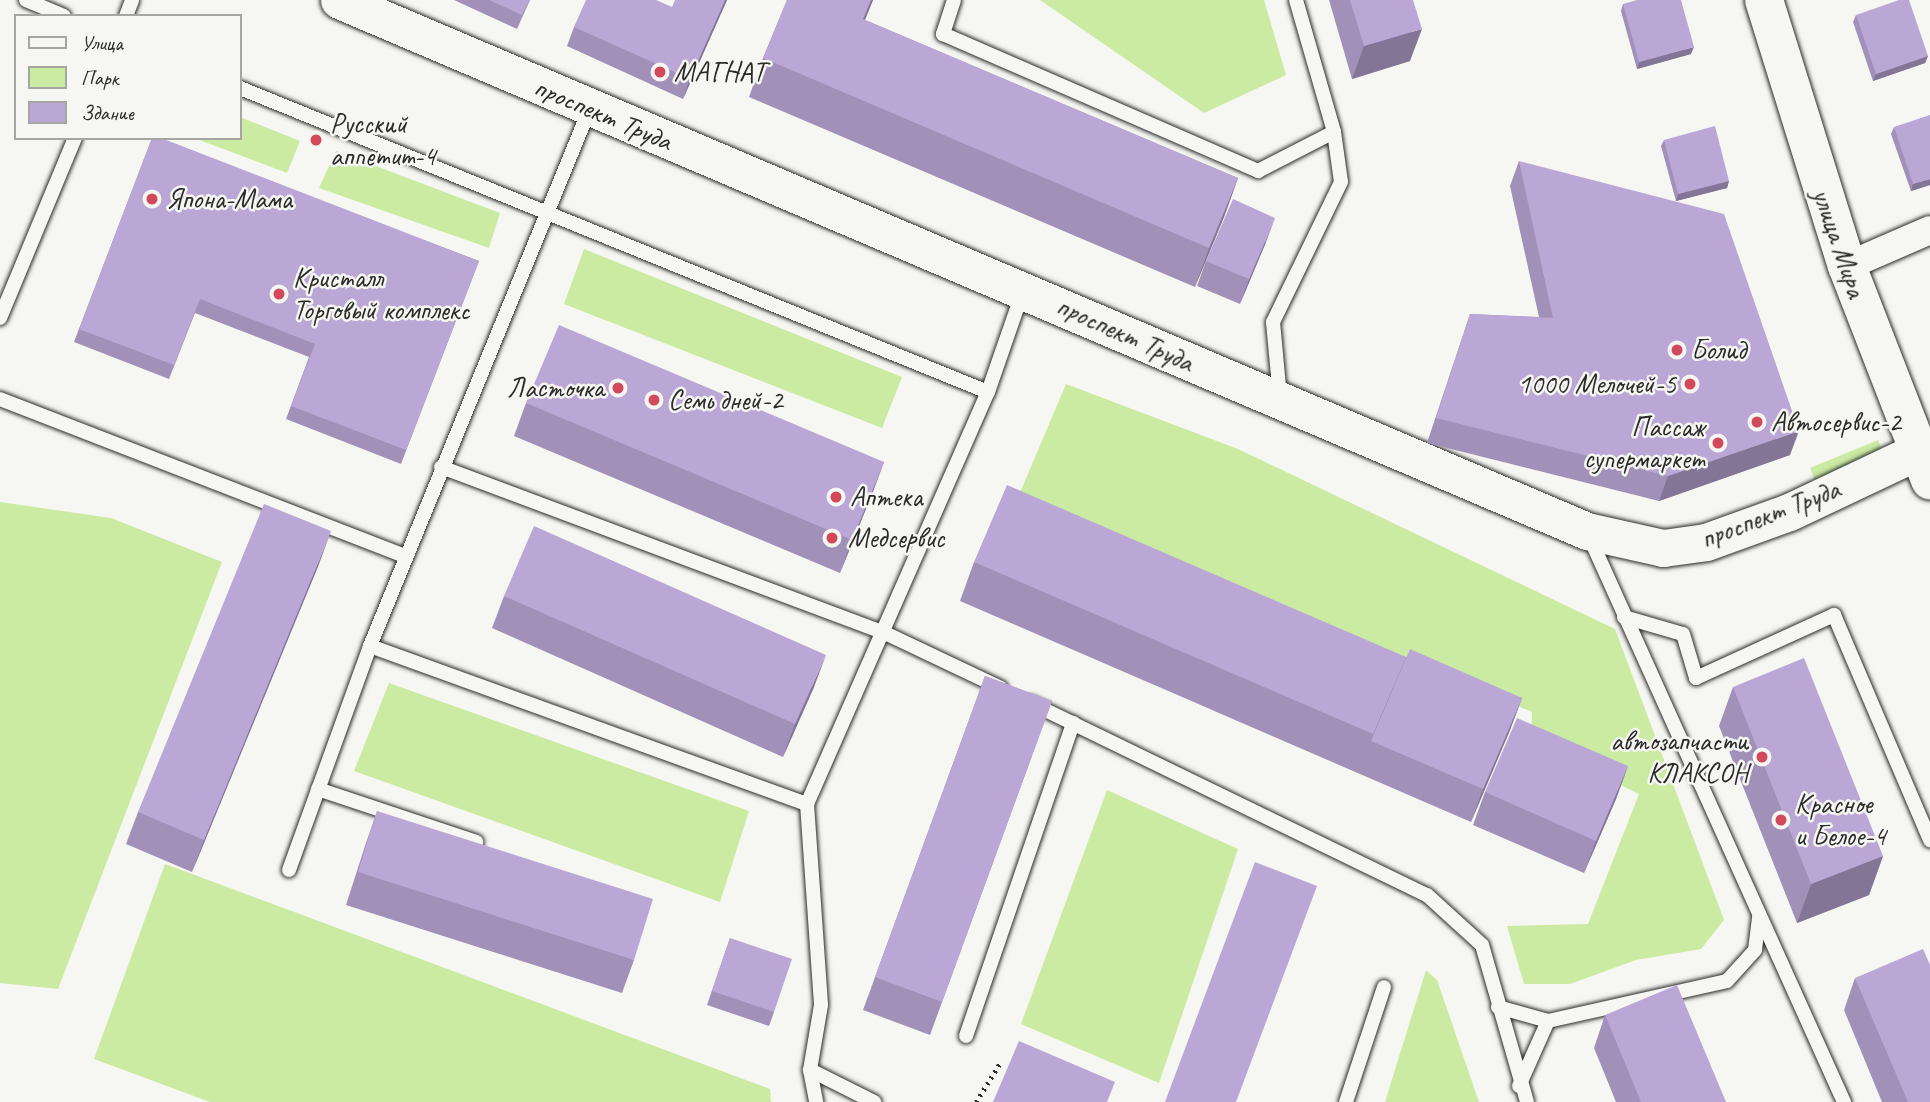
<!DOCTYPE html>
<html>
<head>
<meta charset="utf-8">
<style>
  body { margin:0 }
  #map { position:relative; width:1930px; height:1102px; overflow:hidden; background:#f6f6f2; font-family:Caveat,sans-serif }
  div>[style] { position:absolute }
  .green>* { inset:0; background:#cbeba3 }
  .path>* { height:4.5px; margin-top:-2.25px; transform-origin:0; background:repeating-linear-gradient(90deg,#2b2b2b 0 2px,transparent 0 7px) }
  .roads { filter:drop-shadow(0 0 2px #2b2b2b) drop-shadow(0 0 2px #2b2b2b) }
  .service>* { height:14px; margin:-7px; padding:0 7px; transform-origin:7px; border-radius:7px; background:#f6f6f2 }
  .minor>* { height:28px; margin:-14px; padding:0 14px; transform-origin:14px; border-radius:14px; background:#f6f6f2 }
  .tertiary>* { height:37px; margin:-18.5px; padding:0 18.5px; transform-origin:18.5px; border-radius:18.5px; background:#f6f6f2 }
  .secondary>* { height:38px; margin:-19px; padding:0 19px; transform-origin:19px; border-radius:19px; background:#f6f6f2 }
  .wall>* { inset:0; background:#a190b8 }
  .shaded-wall>* { inset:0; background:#837596 }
  .building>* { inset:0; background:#bba7d6 }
  .dots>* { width:19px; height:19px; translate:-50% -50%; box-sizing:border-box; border:4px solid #f6f6f2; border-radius:50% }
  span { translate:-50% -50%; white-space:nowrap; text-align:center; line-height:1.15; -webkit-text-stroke:5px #f6f6f2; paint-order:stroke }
  .poi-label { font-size:28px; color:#2b2b2b }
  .left { translate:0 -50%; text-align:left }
  .right { translate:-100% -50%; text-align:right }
  .street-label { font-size:28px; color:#2b2b2b }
  .legend { position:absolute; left:14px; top:14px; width:228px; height:126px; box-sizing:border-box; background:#f6f6f2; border:2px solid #a5a5a2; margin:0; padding:9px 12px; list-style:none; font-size:21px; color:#2b2b2b }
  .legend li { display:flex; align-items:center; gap:14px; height:35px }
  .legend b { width:35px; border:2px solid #a5a5a2 }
</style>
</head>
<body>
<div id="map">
  <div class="green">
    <div style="clip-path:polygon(1040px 0,1264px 0,1286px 75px,1204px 113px)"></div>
    <div style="clip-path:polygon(240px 117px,300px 141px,287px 173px,194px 138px,240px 138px)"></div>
    <div style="clip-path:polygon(336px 151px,500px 213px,489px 248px,319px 188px)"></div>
    <div style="clip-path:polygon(584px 249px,902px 377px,882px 428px,564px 304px)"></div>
    <div style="clip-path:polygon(1066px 384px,1238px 449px,1615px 629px,1724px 920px,1701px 949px,1636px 960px,1570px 984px,1524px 984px,1507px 926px,1588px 924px,1639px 794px,1531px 742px,1532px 712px,1019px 495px)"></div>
    <div style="clip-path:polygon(1878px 440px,1890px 468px,1823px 500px,1810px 468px)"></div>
    <div style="clip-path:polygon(0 502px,111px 518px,222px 562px,58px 989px,0 983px)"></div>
    <div style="clip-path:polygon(389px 683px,749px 811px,720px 902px,354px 771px)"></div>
    <div style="clip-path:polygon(1107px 790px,1238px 849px,1159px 1083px,1021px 1024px)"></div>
    <div style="clip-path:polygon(165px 864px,770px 1089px,771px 1102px,210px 1102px,94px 1059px)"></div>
    <div style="clip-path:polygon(1426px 970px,1437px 980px,1479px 1102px,1385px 1102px)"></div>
  </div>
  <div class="path">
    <div style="left:976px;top:1102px;width:46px;rotate:-58.4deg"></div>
  </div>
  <div class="roads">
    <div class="service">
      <div style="left:26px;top:0;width:41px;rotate:22.8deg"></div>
      <div style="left:954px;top:0;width:36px;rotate:108deg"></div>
      <div style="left:943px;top:34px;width:344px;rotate:23.5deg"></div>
      <div style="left:1258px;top:171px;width:85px;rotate:-27.2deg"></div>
      <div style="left:1334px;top:132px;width:50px;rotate:82deg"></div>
      <div style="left:1341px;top:182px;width:156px;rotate:115.9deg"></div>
      <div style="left:1273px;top:322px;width:76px;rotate:84.7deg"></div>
      <div style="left:1296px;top:0;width:137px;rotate:73.9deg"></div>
      <div style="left:126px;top:16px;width:17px;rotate:-69deg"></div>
      <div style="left:240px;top:88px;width:807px;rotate:22.12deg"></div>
      <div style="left:590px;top:108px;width:581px;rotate:112.24deg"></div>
      <div style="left:370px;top:646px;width:465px;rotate:19.9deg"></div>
      <div style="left:807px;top:804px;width:450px;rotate:-66.3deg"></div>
      <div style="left:988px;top:392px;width:107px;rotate:-70.9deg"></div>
      <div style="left:0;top:318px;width:195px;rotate:-67.4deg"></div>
      <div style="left:0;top:399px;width:433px;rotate:21.2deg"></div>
      <div style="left:441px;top:467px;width:474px;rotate:20.5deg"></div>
      <div style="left:885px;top:633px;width:128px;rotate:25.4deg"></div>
      <div style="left:1589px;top:536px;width:621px;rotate:65.75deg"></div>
      <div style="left:1624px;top:617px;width:61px;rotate:16.1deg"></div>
      <div style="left:1683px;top:634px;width:46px;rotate:73.5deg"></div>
      <div style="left:1696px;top:678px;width:152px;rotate:-24.5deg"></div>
      <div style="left:1834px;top:615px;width:245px;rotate:66.9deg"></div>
      <div style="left:1031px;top:703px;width:440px;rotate:25.9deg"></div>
      <div style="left:1427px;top:895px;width:74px;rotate:42.3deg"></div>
      <div style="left:1482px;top:945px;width:163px;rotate:74deg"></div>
      <div style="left:318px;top:789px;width:167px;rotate:18.5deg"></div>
      <div style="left:807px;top:804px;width:201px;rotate:86deg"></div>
      <div style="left:821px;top:1005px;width:66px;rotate:99.6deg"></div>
      <div style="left:810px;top:1070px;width:33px;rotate:79deg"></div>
      <div style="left:289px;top:870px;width:238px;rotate:-70.1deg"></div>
      <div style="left:1498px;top:1007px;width:52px;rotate:15.6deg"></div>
      <div style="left:1548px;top:1021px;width:183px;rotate:-12.6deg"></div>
      <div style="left:1727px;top:981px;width:42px;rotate:-47.9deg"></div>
      <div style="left:1755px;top:950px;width:35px;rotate:-83deg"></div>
      <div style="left:966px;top:1036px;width:331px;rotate:-71.1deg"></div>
      <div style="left:810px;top:1070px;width:72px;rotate:26.6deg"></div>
      <div style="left:1519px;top:1086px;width:71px;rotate:-66deg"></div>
      <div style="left:1346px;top:1102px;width:121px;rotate:-71.7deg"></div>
    </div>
    <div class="minor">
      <div style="left:1847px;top:266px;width:90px;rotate:-23.4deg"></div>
    </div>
    <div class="tertiary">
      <div style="left:339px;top:0;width:1356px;rotate:23.05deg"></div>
      <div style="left:1587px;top:531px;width:78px;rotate:12.6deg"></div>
      <div style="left:1663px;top:548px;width:43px;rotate:-7.9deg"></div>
      <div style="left:1706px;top:542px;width:88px;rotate:-19.9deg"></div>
      <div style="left:1789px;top:512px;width:143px;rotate:-25.3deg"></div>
    </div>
    <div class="secondary">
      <div style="left:1764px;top:0;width:279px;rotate:72.7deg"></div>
      <div style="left:1847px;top:266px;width:230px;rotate:68.8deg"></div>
    </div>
  </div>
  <div class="wall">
    <div style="clip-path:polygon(454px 0,530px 0,517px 29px)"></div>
    <div style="clip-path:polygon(727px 0,683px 99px,567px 46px,574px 27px,672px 7px)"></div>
    <div style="clip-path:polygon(787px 0,873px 0,865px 20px,1238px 178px,1224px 217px,1195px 287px,749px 97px,763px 58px)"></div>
    <div style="clip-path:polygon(1329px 0,1413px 0,1410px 61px,1352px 79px)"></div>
    <div style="clip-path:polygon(1623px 4px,1691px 54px,1637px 69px,1621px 11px)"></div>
    <div style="clip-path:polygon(1856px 15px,1928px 56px,1925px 63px,1873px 81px,1853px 22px)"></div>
    <div style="clip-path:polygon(1894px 127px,1930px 185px,1911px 191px,1891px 134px)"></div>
    <div style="clip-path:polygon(152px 138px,479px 261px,401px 464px,286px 419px,309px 357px,195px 313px,169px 379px,74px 342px)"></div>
    <div style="clip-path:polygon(1664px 140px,1729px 181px,1727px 188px,1676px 201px,1661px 146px)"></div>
    <div style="clip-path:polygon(1519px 161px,1790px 455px,1659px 501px,1427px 443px,1470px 314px,1539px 317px,1510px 186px)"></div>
    <div style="clip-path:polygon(1266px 242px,1240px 304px,1197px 286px,1206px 261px)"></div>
    <div style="clip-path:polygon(526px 403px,884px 462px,872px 494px,840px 573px,514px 436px)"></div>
    <div style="clip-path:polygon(974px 562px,1406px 657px,1522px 698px,1510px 730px,1471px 822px,960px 601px)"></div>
    <div style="clip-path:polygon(319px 564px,192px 872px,126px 844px,138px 812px)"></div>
    <div style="clip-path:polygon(504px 596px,814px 687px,783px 757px,492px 628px)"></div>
    <div style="clip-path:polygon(985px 676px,1052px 701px,930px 1035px,863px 1010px)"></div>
    <div style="clip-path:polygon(1733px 687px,1883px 856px,1869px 895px,1797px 923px,1719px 726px)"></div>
    <div style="clip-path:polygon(1628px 766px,1616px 799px,1584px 873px,1473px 825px,1485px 792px)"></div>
    <div style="clip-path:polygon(377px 811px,634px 960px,622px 993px,346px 905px,366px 843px)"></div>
    <div style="clip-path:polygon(730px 938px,774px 1012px,769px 1026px,707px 1005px)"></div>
    <div style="clip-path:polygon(1855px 978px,1930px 1102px,1882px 1102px,1844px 1010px)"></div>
    <div style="clip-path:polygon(1605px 1015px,1726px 1102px,1616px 1102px,1594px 1048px)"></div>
  </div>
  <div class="shaded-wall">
    <div style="clip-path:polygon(725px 0,727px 0,683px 99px,690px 79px)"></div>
    <div style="clip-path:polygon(871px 0,873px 0,849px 58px,863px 19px)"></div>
    <div style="clip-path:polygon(1422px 29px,1410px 61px,1352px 79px,1364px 46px)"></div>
    <div style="clip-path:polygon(1694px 47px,1691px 54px,1637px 69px,1639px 62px)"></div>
    <div style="clip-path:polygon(1928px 56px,1925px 63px,1873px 81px,1876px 74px)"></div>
    <div style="clip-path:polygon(1238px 178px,1224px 217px,1195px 287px,1209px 248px)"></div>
    <div style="clip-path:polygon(1930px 179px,1930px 185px,1911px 191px,1913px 184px)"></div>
    <div style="clip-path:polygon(1729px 181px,1727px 188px,1676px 201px,1678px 194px)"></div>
    <div style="clip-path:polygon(1275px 218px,1266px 242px,1240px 304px,1249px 279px)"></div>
    <div style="clip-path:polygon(1799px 431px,1790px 455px,1659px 501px,1668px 476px)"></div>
    <div style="clip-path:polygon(884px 462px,872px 494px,840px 573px,852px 540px)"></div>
    <div style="clip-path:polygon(331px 531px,319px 564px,192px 872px,204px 840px)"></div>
    <div style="clip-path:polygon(826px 655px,814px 687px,783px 757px,795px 724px)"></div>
    <div style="clip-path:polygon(1522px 698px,1510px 730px,1471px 822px,1483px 789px)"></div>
    <div style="clip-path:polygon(1628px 766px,1616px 799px,1584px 873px,1596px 841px)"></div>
    <div style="clip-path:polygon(1883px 856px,1869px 895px,1797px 923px,1811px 884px)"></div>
  </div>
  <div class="building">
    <div style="clip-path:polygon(489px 0,529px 0,522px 15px)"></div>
    <div style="clip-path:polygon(586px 0,656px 0,672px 7px,675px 0,725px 0,690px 79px,574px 27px)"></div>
    <div style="clip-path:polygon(787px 0,871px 0,863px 19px,1238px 178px,1209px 248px,763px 58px)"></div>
    <div style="clip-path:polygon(1350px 0,1413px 0,1422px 29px,1364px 46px)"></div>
    <div style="clip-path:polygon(1637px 0,1681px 0,1694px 47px,1639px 62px,1623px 4px)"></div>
    <div style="clip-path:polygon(1899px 0,1909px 0,1928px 56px,1876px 74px,1856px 15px)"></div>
    <div style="clip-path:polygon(1930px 115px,1930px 179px,1913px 184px,1894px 127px)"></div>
    <div style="clip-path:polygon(1715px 126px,1729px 181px,1678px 194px,1664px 140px)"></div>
    <div style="clip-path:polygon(152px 138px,161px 138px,479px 261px,406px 450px,291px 406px,315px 344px,200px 299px,174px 365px,79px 329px)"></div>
    <div style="clip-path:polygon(1519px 161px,1724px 214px,1799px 431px,1668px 476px,1436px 418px,1470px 314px,1553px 318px)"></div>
    <div style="clip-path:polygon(1233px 199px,1275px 218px,1249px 279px,1206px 261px)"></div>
    <div style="clip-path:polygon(559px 325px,884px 462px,852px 540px,526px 403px)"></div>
    <div style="clip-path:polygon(1007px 485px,1406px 657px,1373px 734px,974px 562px)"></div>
    <div style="clip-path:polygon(264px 504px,331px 531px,204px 840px,138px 812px)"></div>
    <div style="clip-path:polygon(534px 526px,826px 655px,795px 724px,504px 596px)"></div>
    <div style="clip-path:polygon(1410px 649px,1522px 698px,1483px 789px,1371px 741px)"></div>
    <div style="clip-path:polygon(1804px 658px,1883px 856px,1811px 884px,1733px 687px)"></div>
    <div style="clip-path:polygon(985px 676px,1052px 701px,942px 1002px,875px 977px)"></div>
    <div style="clip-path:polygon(1517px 718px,1628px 766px,1596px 841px,1485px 792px)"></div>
    <div style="clip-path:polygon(377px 811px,653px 899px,634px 960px,358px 872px)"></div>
    <div style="clip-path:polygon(1255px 862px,1317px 886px,1236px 1102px,1165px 1102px)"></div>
    <div style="clip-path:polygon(730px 938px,792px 959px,774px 1012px,712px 991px)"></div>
    <div style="clip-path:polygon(1923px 949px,1930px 965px,1930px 1102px,1908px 1102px,1855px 978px)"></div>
    <div style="clip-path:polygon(1677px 985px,1726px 1102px,1641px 1102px,1605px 1015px)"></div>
    <div style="clip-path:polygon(1019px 1041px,1115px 1082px,1107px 1102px,993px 1102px)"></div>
  </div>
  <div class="dots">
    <div style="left:660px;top:72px;background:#d1495b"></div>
    <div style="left:316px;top:140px;background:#d1495b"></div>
    <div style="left:152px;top:199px;background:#d1495b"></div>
    <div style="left:279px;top:294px;background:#d1495b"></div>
    <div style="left:1677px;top:350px;background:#d1495b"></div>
    <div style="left:1690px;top:384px;background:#d1495b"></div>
    <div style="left:618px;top:388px;background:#d1495b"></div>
    <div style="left:654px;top:400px;background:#d1495b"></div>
    <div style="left:1757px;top:422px;background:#d1495b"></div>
    <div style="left:1718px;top:443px;background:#d1495b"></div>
    <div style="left:836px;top:497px;background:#d1495b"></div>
    <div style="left:832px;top:538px;background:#d1495b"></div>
    <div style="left:1762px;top:757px;background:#d1495b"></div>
    <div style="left:1781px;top:820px;background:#d1495b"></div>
  </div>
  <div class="poi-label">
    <span class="left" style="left:674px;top:72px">МАГНАТ</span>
    <span class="left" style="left:330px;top:140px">Русский<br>аппетит-4</span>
    <span class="left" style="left:166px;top:199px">Япона-Мама</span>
    <span class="left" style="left:293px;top:294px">Кристалл<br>Торговый комплекс</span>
    <span class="left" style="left:1691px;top:350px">Болид</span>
    <span class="right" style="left:1676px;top:384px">1000 Мелочей-5</span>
    <span class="right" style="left:604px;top:388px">Ласточка</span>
    <span class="left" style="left:668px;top:400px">Семь дней-2</span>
    <span class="left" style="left:1771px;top:422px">Автосервис-2</span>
    <span class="right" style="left:1704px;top:443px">Пассаж<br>супермаркет</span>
    <span class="left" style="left:850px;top:497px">Аптека</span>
    <span class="left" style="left:848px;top:538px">Медсервис</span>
    <span class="right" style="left:1748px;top:757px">автозапчасти<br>КЛАКСОН</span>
    <span class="left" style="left:1795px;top:820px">Красное<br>и Белое-4</span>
  </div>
  <div class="street-label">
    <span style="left:603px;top:114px;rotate:23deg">проспект Труда</span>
    <span style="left:1839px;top:243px;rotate:71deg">улица Мира</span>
    <span style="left:1125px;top:334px;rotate:24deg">проспект Труда</span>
    <span style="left:1770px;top:514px;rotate:-21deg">проспект Труда</span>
  </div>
  <ul class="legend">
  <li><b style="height:9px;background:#f6f6f2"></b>Улица</li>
  <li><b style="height:19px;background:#cbeba3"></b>Парк</li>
  <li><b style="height:19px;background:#bba7d6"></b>Здание</li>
  </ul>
</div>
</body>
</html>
